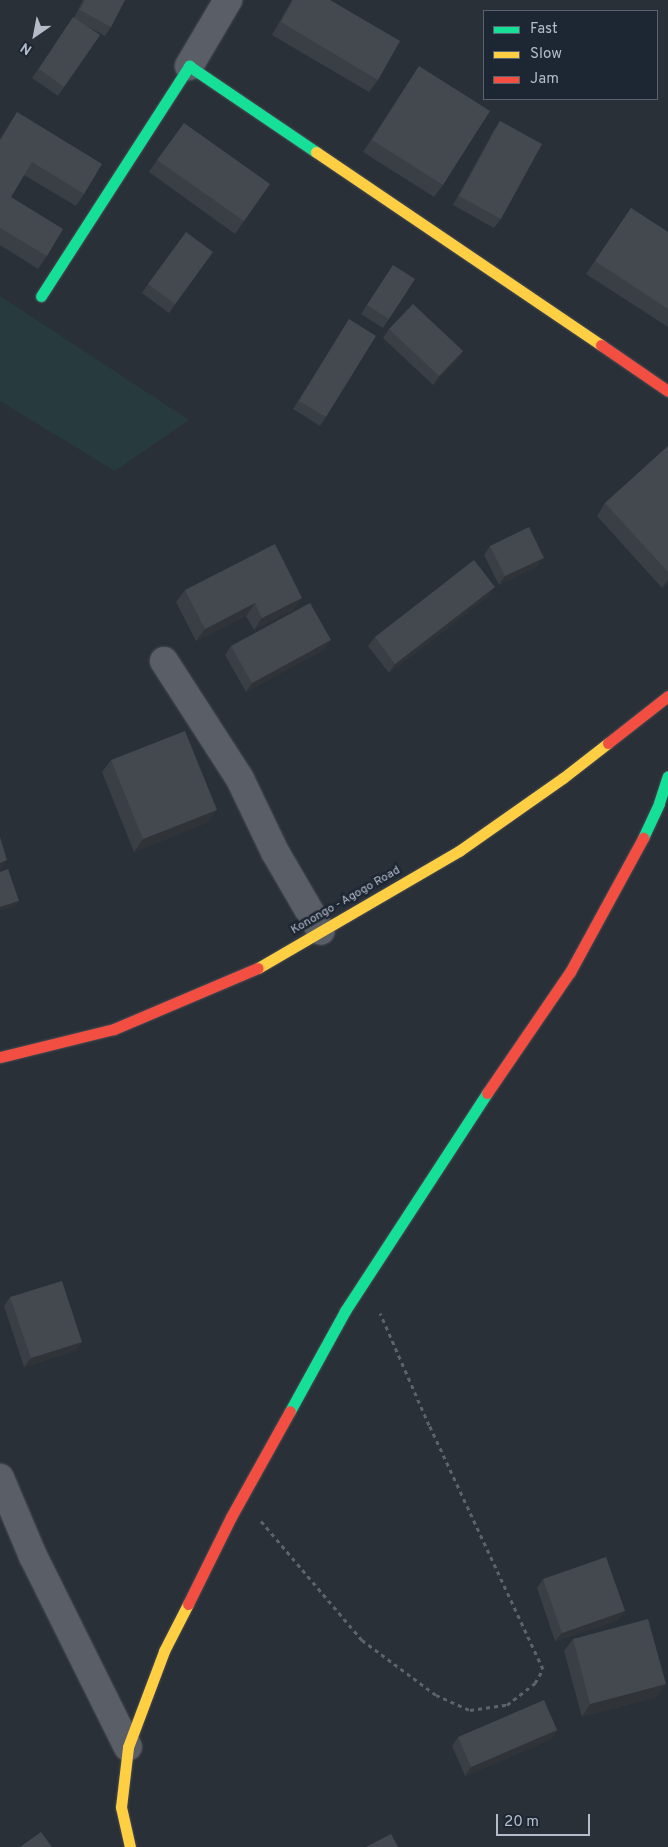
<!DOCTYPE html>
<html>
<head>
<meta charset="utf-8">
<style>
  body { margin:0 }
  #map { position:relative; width:668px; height:1847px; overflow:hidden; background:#2a3038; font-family:Overpass,sans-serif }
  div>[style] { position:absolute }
  .green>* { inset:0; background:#273a3e }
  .path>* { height:3px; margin-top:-1.5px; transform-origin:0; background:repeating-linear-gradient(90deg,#5d636a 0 4px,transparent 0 8px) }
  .roads { filter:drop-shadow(0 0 1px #484c53) drop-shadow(0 0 1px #484c53) }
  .street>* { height:28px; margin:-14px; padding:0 14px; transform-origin:14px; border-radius:14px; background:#5a5e66 }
  .fast>* { height:11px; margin:-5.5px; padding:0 5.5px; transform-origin:5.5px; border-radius:5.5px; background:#16e098 }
  .slow>* { height:11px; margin:-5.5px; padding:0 5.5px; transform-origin:5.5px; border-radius:5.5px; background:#ffcf43 }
  .jam>* { height:11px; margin:-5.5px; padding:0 5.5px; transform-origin:5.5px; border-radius:5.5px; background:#f24e42 }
  .wall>* { inset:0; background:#3a3f45 }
  .shaded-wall>* { inset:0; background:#303338 }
  .building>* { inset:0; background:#444950 }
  span { translate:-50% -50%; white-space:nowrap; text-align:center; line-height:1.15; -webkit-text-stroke:5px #1d2633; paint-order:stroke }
  .street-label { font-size:12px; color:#b4bcc9 }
  .legend { position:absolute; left:483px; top:10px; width:175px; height:90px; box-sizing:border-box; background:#1d2633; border:1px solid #59626f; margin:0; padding:6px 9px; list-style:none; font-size:15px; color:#b4bcc9 }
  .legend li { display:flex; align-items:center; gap:10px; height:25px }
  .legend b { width:25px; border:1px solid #59626f }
  .north { position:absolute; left:10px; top:10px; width:50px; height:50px; -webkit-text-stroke:4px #1d2633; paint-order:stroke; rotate:213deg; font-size:14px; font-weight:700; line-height:20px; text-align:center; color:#b4bcc9 }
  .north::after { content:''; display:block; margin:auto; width:18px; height:22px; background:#b4bcc9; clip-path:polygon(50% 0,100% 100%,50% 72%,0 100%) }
  .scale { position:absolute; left:496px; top:1814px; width:94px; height:22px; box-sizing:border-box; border:2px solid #b4bcc9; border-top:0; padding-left:6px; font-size:15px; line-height:18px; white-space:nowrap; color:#b4bcc9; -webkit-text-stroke:4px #1d2633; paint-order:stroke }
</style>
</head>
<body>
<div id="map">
  <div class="green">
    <div style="clip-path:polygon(0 296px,189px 420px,115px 471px,0 401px)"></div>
  </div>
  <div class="path">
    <div style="left:261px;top:1521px;width:156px;rotate:49.7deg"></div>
    <div style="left:362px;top:1640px;width:92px;rotate:36.6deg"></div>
    <div style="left:436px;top:1695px;width:37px;rotate:24deg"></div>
    <div style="left:470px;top:1710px;width:37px;rotate:-8deg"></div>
    <div style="left:507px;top:1705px;width:36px;rotate:-38deg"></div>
    <div style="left:535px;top:1683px;width:16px;rotate:-60deg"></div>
    <div style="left:543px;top:1669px;width:269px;rotate:-115deg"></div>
    <div style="left:429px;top:1425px;width:122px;rotate:-113.6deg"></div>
  </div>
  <div class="roads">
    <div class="street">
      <div style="left:189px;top:66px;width:77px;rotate:-59.4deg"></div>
      <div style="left:164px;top:661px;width:140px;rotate:57.2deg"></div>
      <div style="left:240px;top:779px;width:81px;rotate:64.4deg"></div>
      <div style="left:275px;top:852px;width:91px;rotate:59.8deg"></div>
      <div style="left:0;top:1478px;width:85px;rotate:67.1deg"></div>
      <div style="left:33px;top:1556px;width:213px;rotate:63.6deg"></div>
    </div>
    <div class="fast">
      <div style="left:41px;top:296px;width:274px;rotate:-57.2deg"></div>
      <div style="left:189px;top:66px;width:153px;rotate:34.1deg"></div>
      <div style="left:643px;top:838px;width:38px;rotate:-65deg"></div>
      <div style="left:659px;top:803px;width:28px;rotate:-72deg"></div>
      <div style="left:290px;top:1411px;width:114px;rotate:-61.2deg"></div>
      <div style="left:345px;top:1311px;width:260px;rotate:-56.9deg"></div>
    </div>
    <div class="slow">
      <div style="left:316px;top:152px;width:344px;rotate:34.1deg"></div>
      <div style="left:258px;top:968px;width:233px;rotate:-30.2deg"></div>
      <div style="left:459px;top:851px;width:127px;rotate:-35.1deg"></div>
      <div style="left:563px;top:778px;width:57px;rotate:-37.9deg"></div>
      <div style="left:130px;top:1847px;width:41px;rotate:-102.7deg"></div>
      <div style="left:121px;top:1807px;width:60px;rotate:-83.3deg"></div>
      <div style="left:128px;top:1747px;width:103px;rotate:-69.4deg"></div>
      <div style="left:164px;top:1651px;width:53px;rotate:-62.9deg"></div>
    </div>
    <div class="jam">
      <div style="left:601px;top:345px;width:81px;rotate:34.5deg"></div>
      <div style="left:608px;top:743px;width:76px;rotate:-38.1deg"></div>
      <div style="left:0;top:1057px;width:117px;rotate:-13.8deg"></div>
      <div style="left:114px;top:1029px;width:156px;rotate:-23deg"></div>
      <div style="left:487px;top:1093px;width:147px;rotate:-55.6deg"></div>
      <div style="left:570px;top:972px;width:153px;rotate:-61.4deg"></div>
      <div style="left:188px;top:1604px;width:97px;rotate:-63.7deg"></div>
      <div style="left:231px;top:1517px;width:121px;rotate:-60.9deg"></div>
    </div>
  </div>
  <div class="wall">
    <div style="clip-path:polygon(83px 0,125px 0,111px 27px,105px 36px,85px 25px,100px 35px,58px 96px,32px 78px,67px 26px,74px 18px)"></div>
    <div style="clip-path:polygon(292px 0,330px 0,378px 80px,369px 92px,272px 35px)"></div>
    <div style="clip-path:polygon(419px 66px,443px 185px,434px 197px,363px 152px)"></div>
    <div style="clip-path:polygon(17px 112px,84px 194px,76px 206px,24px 175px,11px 197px,47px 256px,38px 269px,0 245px,0 139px)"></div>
    <div style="clip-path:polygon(500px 121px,501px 219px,494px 228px,453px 205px,494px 130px)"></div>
    <div style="clip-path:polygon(157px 160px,270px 184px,235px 234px,149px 172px)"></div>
    <div style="clip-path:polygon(631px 208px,668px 232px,668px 327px,586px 274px)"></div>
    <div style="clip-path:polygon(213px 252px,169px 313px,142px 293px,148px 284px)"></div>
    <div style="clip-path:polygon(393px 265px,389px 319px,383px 328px,361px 314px)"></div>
    <div style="clip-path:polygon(349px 319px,326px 417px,320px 426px,293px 409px)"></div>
    <div style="clip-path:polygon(389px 329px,463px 351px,457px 360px,433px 385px,383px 338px)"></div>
    <div style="clip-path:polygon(668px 446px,668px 583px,662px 588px,597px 516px,605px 503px)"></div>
    <div style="clip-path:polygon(490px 546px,538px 566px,499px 585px,484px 555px)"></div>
    <div style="clip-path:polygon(185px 590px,293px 610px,254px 630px,246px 616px,196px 641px,176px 602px)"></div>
    <div style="clip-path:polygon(489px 596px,389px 673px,368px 646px,375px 637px)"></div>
    <div style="clip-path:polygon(231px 646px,325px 649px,246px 692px,225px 655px)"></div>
    <div style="clip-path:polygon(111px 760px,208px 822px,134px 852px,102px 772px)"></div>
    <div style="clip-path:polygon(10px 1297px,82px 1342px,75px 1351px,24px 1367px,4px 1306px)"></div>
    <div style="clip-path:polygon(543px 1579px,618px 1620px,555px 1641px,537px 1588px)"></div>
    <div style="clip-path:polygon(573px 1639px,666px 1684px,657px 1697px,582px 1717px,564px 1651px)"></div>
    <div style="clip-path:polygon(557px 1730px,551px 1739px,465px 1776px,452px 1746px,458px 1737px)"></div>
  </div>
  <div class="shaded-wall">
    <div style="clip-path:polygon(463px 351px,457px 360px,433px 385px,439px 376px)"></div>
    <div style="clip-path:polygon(544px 558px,538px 566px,499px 585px,505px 576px)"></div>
    <div style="clip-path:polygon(668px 580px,668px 583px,662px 588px)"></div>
    <div style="clip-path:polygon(495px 587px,489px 596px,389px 673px,395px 664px)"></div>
    <div style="clip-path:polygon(302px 598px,293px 610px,254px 630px,262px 618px)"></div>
    <div style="clip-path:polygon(255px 603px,246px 616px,196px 641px,205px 629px)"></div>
    <div style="clip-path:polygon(331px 640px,325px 649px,246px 692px,252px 683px)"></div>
    <div style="clip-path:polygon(217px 810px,208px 822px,134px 852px,143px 839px)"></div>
    <div style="clip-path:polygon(7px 860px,1px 869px,0 870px,0 863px)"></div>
    <div style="clip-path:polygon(19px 901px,16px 906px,0 911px,0 907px)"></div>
    <div style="clip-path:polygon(82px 1342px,75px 1351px,24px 1367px,31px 1358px)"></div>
    <div style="clip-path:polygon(625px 1611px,618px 1620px,555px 1641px,562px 1633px)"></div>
    <div style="clip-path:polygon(666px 1684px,657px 1697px,582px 1717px,590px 1704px)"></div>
    <div style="clip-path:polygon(557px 1730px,551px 1739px,465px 1776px,471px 1767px)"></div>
  </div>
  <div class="building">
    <div style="clip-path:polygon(85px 0,125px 0,111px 27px,80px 10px)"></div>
    <div style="clip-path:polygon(293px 0,330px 0,400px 41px,378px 80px,281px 22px)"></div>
    <div style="clip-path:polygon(73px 17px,100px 35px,64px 87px,39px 69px)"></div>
    <div style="clip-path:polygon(419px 66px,490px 111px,443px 185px,372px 140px)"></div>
    <div style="clip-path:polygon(17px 112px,102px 164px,84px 194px,32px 162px,11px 197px,63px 229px,47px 256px,0 228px,0 141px)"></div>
    <div style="clip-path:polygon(500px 121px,542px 144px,501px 219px,459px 196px)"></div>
    <div style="clip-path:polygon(184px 123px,270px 184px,244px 221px,157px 160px)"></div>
    <div style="clip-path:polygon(631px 208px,668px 232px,668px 309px,595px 261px)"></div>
    <div style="clip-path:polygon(186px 232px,213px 252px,175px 304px,148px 284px)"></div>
    <div style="clip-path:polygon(393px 265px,415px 279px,389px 319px,367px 305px)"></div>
    <div style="clip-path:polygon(413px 304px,463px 351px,439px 376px,389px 329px)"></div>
    <div style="clip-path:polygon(349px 319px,376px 336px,326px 417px,299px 401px)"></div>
    <div style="clip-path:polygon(668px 446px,668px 572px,605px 503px)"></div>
    <div style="clip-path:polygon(529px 527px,544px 558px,505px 576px,490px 546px)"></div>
    <div style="clip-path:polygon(275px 544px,302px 598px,262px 618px,255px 603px,205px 629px,185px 590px)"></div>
    <div style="clip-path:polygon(474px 560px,495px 587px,395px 664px,375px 637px)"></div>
    <div style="clip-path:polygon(310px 603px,331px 640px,252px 683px,231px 646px)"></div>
    <div style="clip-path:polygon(185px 731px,217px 810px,143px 839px,111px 760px)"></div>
    <div style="clip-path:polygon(0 837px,7px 860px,0 863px)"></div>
    <div style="clip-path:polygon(8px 869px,19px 901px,0 907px,0 872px)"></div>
    <div style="clip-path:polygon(62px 1281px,82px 1342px,31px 1358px,10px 1297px)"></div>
    <div style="clip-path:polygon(606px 1557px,625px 1611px,562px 1633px,543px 1579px)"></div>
    <div style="clip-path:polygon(648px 1619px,666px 1684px,590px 1704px,573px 1639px)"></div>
    <div style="clip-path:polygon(544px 1700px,557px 1730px,471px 1767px,458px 1737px)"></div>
    <div style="clip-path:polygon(41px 1832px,52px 1847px,20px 1847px)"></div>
    <div style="clip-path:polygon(391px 1834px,398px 1847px,366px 1847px)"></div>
  </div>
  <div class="street-label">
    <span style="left:346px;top:901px;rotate:-30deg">Konongo - Agogo Road</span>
  </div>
  <ul class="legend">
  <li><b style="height:6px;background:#16e098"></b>Fast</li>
  <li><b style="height:6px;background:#ffcf43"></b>Slow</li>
  <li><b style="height:6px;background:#f24e42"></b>Jam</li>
  </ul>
  <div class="north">N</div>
  <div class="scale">20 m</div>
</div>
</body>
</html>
